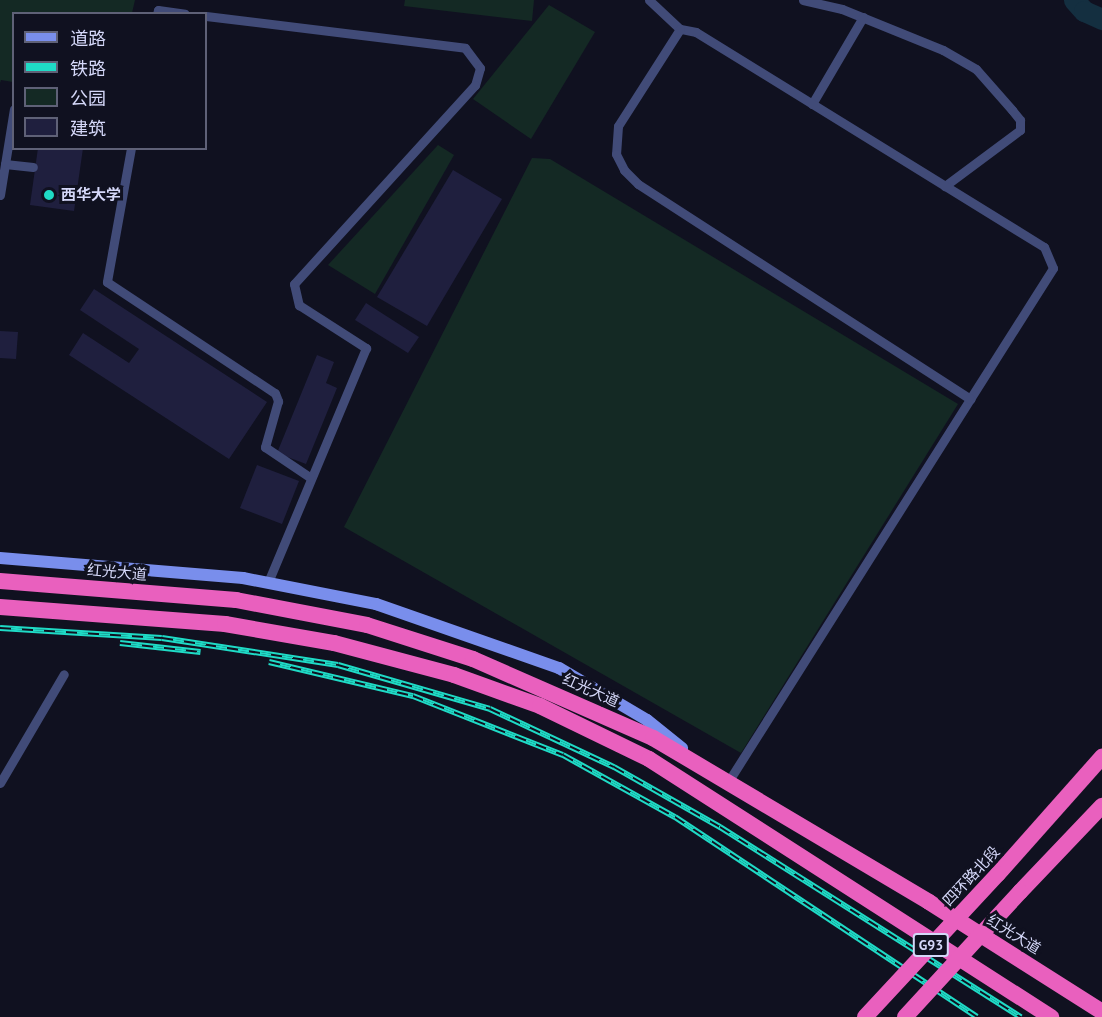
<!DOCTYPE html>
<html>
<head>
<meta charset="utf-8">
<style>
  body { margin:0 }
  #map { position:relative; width:1102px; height:1017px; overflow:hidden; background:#101120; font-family:"PT Sans","Noto Sans SC",sans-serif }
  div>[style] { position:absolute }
  .green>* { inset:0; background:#142924 }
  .river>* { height:21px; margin:-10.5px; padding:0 10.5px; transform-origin:10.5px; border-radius:10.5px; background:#142f40 }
  .building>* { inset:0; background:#1f1f3e }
  .street>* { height:9px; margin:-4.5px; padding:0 4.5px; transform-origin:4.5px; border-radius:4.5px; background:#414b78 }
  .secondary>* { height:12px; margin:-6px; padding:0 6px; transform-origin:6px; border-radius:6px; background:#798eec }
  .highway>* { height:16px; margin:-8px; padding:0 8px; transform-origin:8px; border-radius:8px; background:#e960be }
  .rail>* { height:6px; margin-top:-3px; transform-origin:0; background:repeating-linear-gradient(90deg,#101120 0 11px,#1fdbc6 0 22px); box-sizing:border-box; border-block:2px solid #1fdbc6 }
  .highway-bridge>* { height:16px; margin:-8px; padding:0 8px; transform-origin:8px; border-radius:8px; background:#e960be }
  .dots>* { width:16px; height:16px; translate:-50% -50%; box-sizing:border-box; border:3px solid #101120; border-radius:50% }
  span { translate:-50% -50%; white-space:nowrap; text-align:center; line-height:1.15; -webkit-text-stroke:6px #101120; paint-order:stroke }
  .shield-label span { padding:2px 4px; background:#101120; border:2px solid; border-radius:4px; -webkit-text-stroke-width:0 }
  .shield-label { font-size:14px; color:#d5d8f9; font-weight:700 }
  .poi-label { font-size:15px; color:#d5d8f9; font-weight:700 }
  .left { translate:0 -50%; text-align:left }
  .street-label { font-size:15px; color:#d5d8f9 }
  .legend { position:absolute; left:12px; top:12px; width:195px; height:138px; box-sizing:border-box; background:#101120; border:2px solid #5f6177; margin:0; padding:8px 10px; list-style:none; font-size:18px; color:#d5d8f9 }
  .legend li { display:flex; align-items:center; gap:12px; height:30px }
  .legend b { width:30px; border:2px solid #5f6177 }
</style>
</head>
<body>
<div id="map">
  <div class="green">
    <div style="clip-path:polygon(0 0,135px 0,132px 13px,14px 14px,13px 82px,1px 80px,0 83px)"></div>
    <div style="clip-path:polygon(405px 0,534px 0,532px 21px,404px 6px)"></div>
    <div style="clip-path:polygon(549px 5px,595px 32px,531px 139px,473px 99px)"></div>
    <div style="clip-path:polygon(438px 145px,454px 155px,375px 294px,328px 265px)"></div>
    <div style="clip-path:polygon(532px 158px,550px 159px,958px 404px,741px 753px,344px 527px)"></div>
  </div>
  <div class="river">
    <div style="left:1074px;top:0;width:15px;rotate:48deg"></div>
    <div style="left:1084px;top:11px;width:20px;rotate:24deg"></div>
  </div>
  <div class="building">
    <div style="clip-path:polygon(38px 148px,83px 148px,74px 211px,30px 205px)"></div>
    <div style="clip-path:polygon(453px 170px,502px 199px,427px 326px,377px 297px)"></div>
    <div style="clip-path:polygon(94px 289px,267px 402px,229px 459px,69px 355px,83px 333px,129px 363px,139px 349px,80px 310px)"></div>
    <div style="clip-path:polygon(366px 303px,419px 337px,408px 353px,355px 320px)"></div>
    <div style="clip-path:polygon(0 331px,18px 332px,16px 359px,0 358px)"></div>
    <div style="clip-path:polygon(317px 355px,334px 362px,326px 383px,337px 388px,306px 464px,277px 453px)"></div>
    <div style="clip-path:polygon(257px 465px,299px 481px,282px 524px,240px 508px)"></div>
  </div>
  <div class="street">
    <div style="left:649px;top:0;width:42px;rotate:43.1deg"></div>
    <div style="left:803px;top:0;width:40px;rotate:13deg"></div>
    <div style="left:842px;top:9px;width:109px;rotate:22.1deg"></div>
    <div style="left:943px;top:50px;width:38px;rotate:30deg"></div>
    <div style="left:976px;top:69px;width:55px;rotate:48.7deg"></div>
    <div style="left:1012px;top:110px;width:13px;rotate:51deg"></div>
    <div style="left:1020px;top:120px;width:10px;rotate:90deg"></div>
    <div style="left:1020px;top:130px;width:94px;rotate:143.3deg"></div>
    <div style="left:157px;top:14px;width:4px;rotate:-76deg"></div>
    <div style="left:158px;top:10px;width:27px;rotate:8deg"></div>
    <div style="left:206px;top:16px;width:261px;rotate:7deg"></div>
    <div style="left:465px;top:48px;width:25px;rotate:53deg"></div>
    <div style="left:480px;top:68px;width:18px;rotate:106deg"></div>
    <div style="left:475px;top:85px;width:269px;rotate:132.3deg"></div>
    <div style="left:294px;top:284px;width:22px;rotate:77deg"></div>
    <div style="left:299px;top:305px;width:80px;rotate:32.7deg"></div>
    <div style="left:366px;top:348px;width:254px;rotate:112.7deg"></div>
    <div style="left:812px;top:104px;width:101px;rotate:-59.6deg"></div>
    <div style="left:131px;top:148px;width:136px;rotate:100.2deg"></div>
    <div style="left:107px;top:282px;width:201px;rotate:33.5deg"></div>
    <div style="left:275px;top:393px;width:9px;rotate:69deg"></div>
    <div style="left:278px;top:401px;width:48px;rotate:105.8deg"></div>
    <div style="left:265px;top:447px;width:55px;rotate:34deg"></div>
    <div style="left:5px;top:164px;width:28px;rotate:6deg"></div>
    <div style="left:0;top:195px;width:87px;rotate:-80.8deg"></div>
    <div style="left:728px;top:782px;width:453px;rotate:-57.7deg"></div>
    <div style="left:970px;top:399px;width:155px;rotate:-57.6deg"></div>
    <div style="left:1053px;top:268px;width:23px;rotate:-113deg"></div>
    <div style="left:1044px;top:247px;width:409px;rotate:-148.3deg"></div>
    <div style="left:696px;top:32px;width:16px;rotate:-169deg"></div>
    <div style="left:680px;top:29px;width:115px;rotate:122.6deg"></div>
    <div style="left:618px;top:126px;width:28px;rotate:94deg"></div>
    <div style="left:616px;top:154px;width:18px;rotate:63deg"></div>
    <div style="left:624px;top:170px;width:20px;rotate:45deg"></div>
    <div style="left:638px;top:184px;width:396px;rotate:32.9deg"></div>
    <div style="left:0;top:783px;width:126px;rotate:-59.6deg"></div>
  </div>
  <div class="secondary">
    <div style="left:0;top:558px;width:244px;rotate:4.7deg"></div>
    <div style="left:243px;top:578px;width:136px;rotate:11.1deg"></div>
    <div style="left:376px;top:604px;width:194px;rotate:19.3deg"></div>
    <div style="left:559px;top:668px;width:102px;rotate:30.6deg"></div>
    <div style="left:647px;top:720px;width:45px;rotate:38.7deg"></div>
  </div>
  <div class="highway">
    <div style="left:0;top:581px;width:237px;rotate:4.6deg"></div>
    <div style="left:236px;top:600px;width:133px;rotate:10.8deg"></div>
    <div style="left:367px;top:625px;width:111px;rotate:17.8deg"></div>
    <div style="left:473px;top:659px;width:197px;rotate:23.7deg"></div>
    <div style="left:653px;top:738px;width:321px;rotate:30.7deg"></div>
    <div style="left:929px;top:902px;width:205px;rotate:32.4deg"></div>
    <div style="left:0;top:607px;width:226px;rotate:4.3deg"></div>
    <div style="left:225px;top:624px;width:111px;rotate:9.9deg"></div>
    <div style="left:334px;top:643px;width:124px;rotate:14.9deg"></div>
    <div style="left:454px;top:675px;width:91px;rotate:19.8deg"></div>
    <div style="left:540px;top:706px;width:121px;rotate:25.9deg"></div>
    <div style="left:649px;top:759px;width:478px;rotate:32.7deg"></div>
    <div style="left:998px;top:874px;width:157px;rotate:-48.4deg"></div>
    <div style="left:1020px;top:892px;width:119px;rotate:-46.4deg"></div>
  </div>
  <div class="rail">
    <div style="left:0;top:628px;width:162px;rotate:3.5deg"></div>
    <div style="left:162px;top:638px;width:178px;rotate:8.7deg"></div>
    <div style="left:338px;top:665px;width:158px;rotate:16.1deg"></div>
    <div style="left:490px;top:709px;width:137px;rotate:25.1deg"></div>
    <div style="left:614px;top:767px;width:122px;rotate:29.5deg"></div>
    <div style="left:720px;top:827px;width:356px;rotate:32.3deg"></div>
    <div style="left:120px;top:643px;width:81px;rotate:6.4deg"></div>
    <div style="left:269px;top:662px;width:148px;rotate:13.3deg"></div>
    <div style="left:413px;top:696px;width:161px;rotate:21.5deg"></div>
    <div style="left:563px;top:755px;width:128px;rotate:29deg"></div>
    <div style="left:675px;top:817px;width:362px;rotate:33.5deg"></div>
  </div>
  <div class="highway-bridge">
    <div style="left:865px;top:1017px;width:195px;rotate:-47.1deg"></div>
    <div style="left:905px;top:1017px;width:170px;rotate:-47.4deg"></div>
  </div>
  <div class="dots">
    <div style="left:49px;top:195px;background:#1fdbc6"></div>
  </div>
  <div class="shield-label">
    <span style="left:931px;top:945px">G93</span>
  </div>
  <div class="poi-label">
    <span class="left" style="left:61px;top:195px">西华大学</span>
  </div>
  <div class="street-label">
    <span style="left:117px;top:572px;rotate:5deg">红光大道</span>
    <span style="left:591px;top:690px;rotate:24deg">红光大道</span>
    <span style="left:971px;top:876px;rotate:-47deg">四环路北段</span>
    <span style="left:1014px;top:934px;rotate:32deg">红光大道</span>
  </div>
  <ul class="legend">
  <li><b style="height:8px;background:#798eec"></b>道路</li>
  <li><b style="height:8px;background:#1fdbc6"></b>铁路</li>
  <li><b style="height:16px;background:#142924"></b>公园</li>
  <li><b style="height:16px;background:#1f1f3e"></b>建筑</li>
  </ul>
</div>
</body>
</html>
